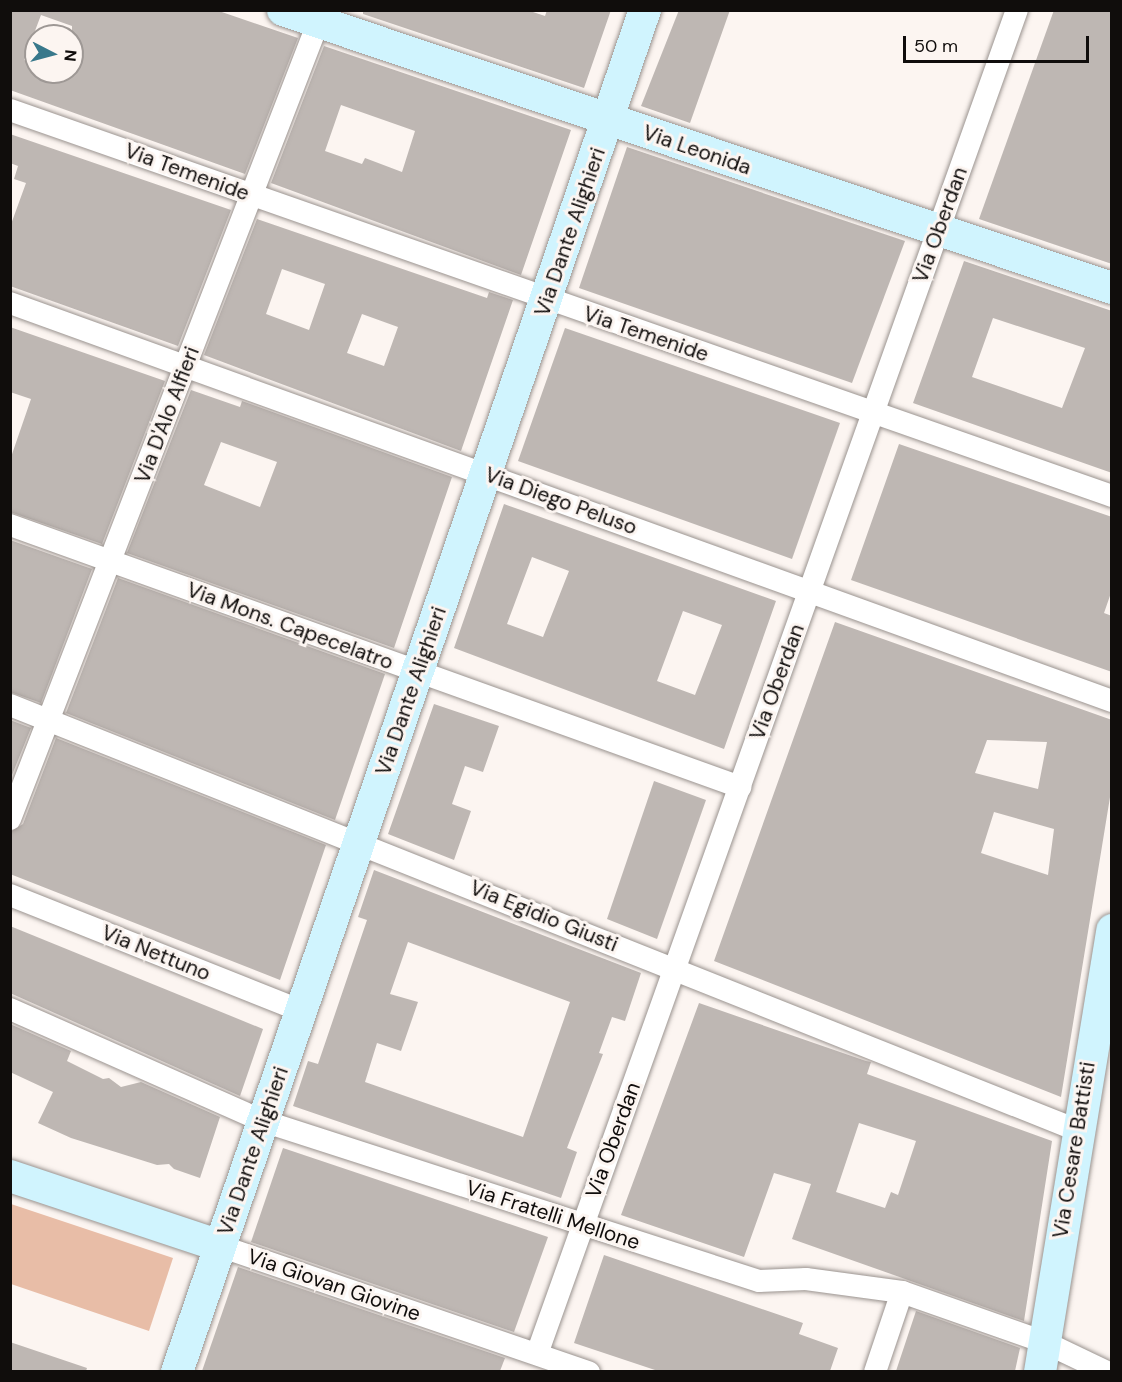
<!DOCTYPE html>
<html>
<head>
<meta charset="utf-8">
<style>
  body { margin:0 }
  #map { position:relative; width:1122px; height:1382px; overflow:hidden; background:#fcf5f1; font-family:"DM Sans",sans-serif }
  div>[style] { position:absolute }
  [style*='--x'] { left:calc(var(--x)*1px); top:calc(var(--y)*1px); width:calc(var(--w)*1px); rotate:calc(var(--a)*1deg) }
  .green>* { inset:0; background:#e8bda7 }
  .building>* { inset:0; background:#beb7b3 }
  .roads { filter:drop-shadow(0 0 2px #9a938f) drop-shadow(0 0 2px #9a938f) }
  .street>* { height:22px; margin:-11px; padding:0 11px; transform-origin:11px; border-radius:11px; background:#fff }
  .secondary>* { height:32px; margin:-16px; padding:0 16px; transform-origin:16px; border-radius:16px; background:#d0f4fe }
  span { translate:-50% -50%; white-space:nowrap; text-align:center; line-height:1.15; -webkit-text-stroke:6px #fcf5f1; paint-order:stroke }
  .street-label { font-size:21px; color:#100d0c }
  .frame { position:absolute; inset:0; border:12px solid #100d0c; pointer-events:none }
  .north { position:absolute; left:24px; top:24px; width:60px; height:60px; box-sizing:border-box; background:#fcf5f1; border:2px solid #9e9895; border-radius:50%; rotate:96deg; font-size:16px; font-weight:700; line-height:24px; text-align:center; color:#100d0c }
  .north::after { content:''; display:block; margin:auto; width:21px; height:27px; background:#38788b; clip-path:polygon(50% 0,100% 100%,50% 72%,0 100%) }
  .scale { position:absolute; left:903px; top:36px; width:186px; height:27px; box-sizing:border-box; border:3px solid #100d0c; border-top:0; padding-left:8px; font-size:18px; line-height:21px; white-space:nowrap; color:#100d0c; -webkit-text-stroke:4px #fcf5f1; paint-order:stroke }
</style>
</head>
<body>
<div id="map">
  <div class="green">
    <i style="clip-path:polygon(11px 1204px,173px 1258px,149px 1331px,11px 1284px)"></i>
  </div>
  <div class="building">
    <i style="clip-path:polygon(evenodd,10px 10px,216px 10px,298px 38px,245px 174px,10px 90px,10px 10px,41px 15px,72px 26px,72px 77px,57px 72px,36px 72px,36px 64px,24px 60px,41px 15px)"></i>
    <i style="clip-path:polygon(363px 10px,527px 10px,545px 16px,547px 10px,611px 10px,584px 88px,363px 14px)"></i>
    <i style="clip-path:polygon(679px 10px,730px 10px,690px 123px,641px 106px)"></i>
    <i style="clip-path:polygon(1054px 10px,1112px 10px,1112px 264px,979px 219px)"></i>
    <i style="clip-path:polygon(evenodd,324px 46px,571px 130px,521px 275px,271px 183px,324px 46px,341px 105px,415px 131px,402px 172px,365px 158px,362px 164px,325px 151px,341px 105px)"></i>
    <i style="clip-path:polygon(10px 134px,231px 210px,178px 346px,10px 286px,10px 227px,26px 183px,14px 179px,18px 166px,10px 163px)"></i>
    <i style="clip-path:polygon(627px 147px,905px 241px,852px 383px,579px 288px)"></i>
    <i style="clip-path:polygon(evenodd,257px 219px,487px 298px,489px 292px,513px 300px,461px 451px,204px 355px,257px 219px,282px 269px,325px 284px,309px 330px,266px 314px,282px 269px,257px 219px,362px 314px,398px 327px,384px 366px,347px 353px,362px 314px)"></i>
    <i style="clip-path:polygon(evenodd,964px 261px,1112px 311px,1112px 473px,913px 403px,964px 261px,993px 318px,1085px 348px,1062px 408px,972px 377px,993px 318px)"></i>
    <i style="clip-path:polygon(10px 327px,165px 381px,102px 544px,10px 512px,10px 460px,31px 399px,10px 392px)"></i>
    <i style="clip-path:polygon(565px 328px,840px 423px,792px 559px,518px 461px)"></i>
    <i style="clip-path:polygon(evenodd,191px 390px,240px 407px,242px 401px,452px 477px,394px 648px,127px 553px,191px 390px,221px 442px,277px 462px,260px 507px,204px 485px,221px 442px)"></i>
    <i style="clip-path:polygon(899px 444px,1112px 517px,1112px 590px,1104px 613px,1112px 616px,1112px 672px,851px 580px)"></i>
    <i style="clip-path:polygon(evenodd,504px 504px,776px 601px,724px 749px,454px 648px,504px 504px,532px 557px,569px 571px,543px 637px,507px 624px,532px 557px,504px 504px,683px 611px,722px 625px,695px 695px,657px 681px,683px 611px)"></i>
    <i style="clip-path:polygon(10px 540px,92px 569px,41px 703px,10px 692px)"></i>
    <i style="clip-path:polygon(118px 578px,385px 674px,335px 820px,66px 713px)"></i>
    <i style="clip-path:polygon(evenodd,835px 622px,1112px 720px,1112px 785px,1061px 1097px,714px 961px,835px 622px,987px 740px,1047px 742px,1038px 789px,975px 773px,987px 740px,835px 622px,994px 812px,1054px 829px,1048px 875px,981px 853px,994px 812px)"></i>
    <i style="clip-path:polygon(434px 704px,499px 726px,483px 772px,465px 766px,452px 804px,471px 811px,454px 860px,388px 834px)"></i>
    <i style="clip-path:polygon(10px 720px,31px 728px,10px 780px)"></i>
    <i style="clip-path:polygon(56px 738px,326px 845px,280px 980px,10px 874px,10px 832px,23px 824px)"></i>
    <i style="clip-path:polygon(654px 781px,706px 800px,657px 939px,607px 919px)"></i>
    <i style="clip-path:polygon(evenodd,374px 870px,641px 973px,625px 1021px,612px 1017px,599px 1053px,603px 1054px,567px 1148px,577px 1152px,561px 1198px,293px 1106px,308px 1061px,318px 1064px,367px 920px,358px 917px,374px 870px,408px 942px,570px 1002px,523px 1137px,365px 1082px,377px 1043px,401px 1051px,418px 1002px,390px 994px,408px 942px)"></i>
    <i style="clip-path:polygon(10px 926px,263px 1029px,240px 1096px,10px 993px)"></i>
    <i style="clip-path:polygon(evenodd,699px 1003px,866px 1061px,871px 1062px,867px 1074px,1052px 1141px,1024px 1321px,792px 1239px,811px 1184px,774px 1173px,744px 1257px,621px 1215px,699px 1003px,859px 1123px,916px 1141px,898px 1195px,891px 1192px,885px 1208px,836px 1192px,859px 1123px)"></i>
    <i style="clip-path:polygon(10px 1024px,71px 1051px,67px 1061px,103px 1079px,109px 1078px,121px 1087px,141px 1082px,220px 1117px,200px 1178px,174px 1169px,169px 1164px,157px 1165px,71px 1138px,38px 1123px,53px 1092px,10px 1072px)"></i>
    <i style="clip-path:polygon(283px 1148px,548px 1237px,514px 1332px,251px 1242px)"></i>
    <i style="clip-path:polygon(604px 1255px,803px 1323px,799px 1334px,838px 1348px,830px 1371px,658px 1371px,574px 1343px)"></i>
    <i style="clip-path:polygon(238px 1267px,505px 1358px,500px 1371px,202px 1371px)"></i>
    <i style="clip-path:polygon(916px 1311px,1020px 1348px,1015px 1371px,896px 1371px)"></i>
    <i style="clip-path:polygon(10px 1342px,87px 1368px,86px 1371px,10px 1371px)"></i>
  </div>
  <div class="roads">
    <div class="street">
      <i style="--x:10;--y:110;--w:1168;--a:19.3"></i>
      <i style="--x:10;--y:303;--w:1172;--a:19.86"></i>
      <i style="--x:10;--y:525;--w:776;--a:19.74"></i>
      <i style="--x:10;--y:705;--w:1149;--a:21.72"></i>
      <i style="--x:10;--y:819;--w:867;--a:-68.85"></i>
      <i style="--x:10;--y:895;--w:313;--a:21.7"></i>
      <i style="--x:10;--y:1009;--w:277;--a:23.9"></i>
      <i style="--x:263;--y:1121;--w:521;--a:17.88"></i>
      <i style="--x:759;--y:1281;--w:47;--a:-2.4"></i>
      <i style="--x:806;--y:1279;--w:97;--a:7.7"></i>
      <i style="--x:902;--y:1292;--w:151;--a:19.4"></i>
      <i style="--x:1044;--y:1342;--w:70;--a:25.5"></i>
      <i style="--x:220;--y:1246;--w:390;--a:18.9"></i>
      <i style="--x:537;--y:1354;--w:1427;--a:-70.35"></i>
      <i style="--x:875;--y:1372;--w:84;--a:-71.4"></i>
    </div>
    <div class="secondary">
      <i style="--x:283;--y:10;--w:874;--a:18.54"></i>
      <i style="--x:10;--y:1176;--w:221;--a:18.4"></i>
      <i style="--x:177;--y:1372;--w:1440;--a:-71.04"></i>
      <i style="--x:1040;--y:1372;--w:448;--a:-80.7"></i>
    </div>
  </div>
  <div class="street-label">
    <span style="left:697px;top:150px;rotate:19deg">Via Leonida</span>
    <span style="left:187px;top:172px;rotate:20deg">Via Temenide</span>
    <span style="left:940px;top:225px;rotate:-70deg">Via Oberdan</span>
    <span style="left:570px;top:232px;rotate:-71deg">Via Dante Alighieri</span>
    <span style="left:646px;top:334px;rotate:19deg">Via Temenide</span>
    <span style="left:167px;top:415px;rotate:-69deg">Via D'Alo Alfieri</span>
    <span style="left:561px;top:501px;rotate:20deg">Via Diego Peluso</span>
    <span style="left:290px;top:626px;rotate:20deg">Via Mons. Capecelatro</span>
    <span style="left:777px;top:682px;rotate:-70deg">Via Oberdan</span>
    <span style="left:411px;top:691px;rotate:-71deg">Via Dante Alighieri</span>
    <span style="left:544px;top:916px;rotate:22deg">Via Egidio Giusti</span>
    <span style="left:156px;top:953px;rotate:22deg">Via Nettuno</span>
    <span style="left:613px;top:1140px;rotate:-70deg">Via Oberdan</span>
    <span style="left:1074px;top:1150px;rotate:-81deg">Via Cesare Battisti</span>
    <span style="left:253px;top:1151px;rotate:-71deg">Via Dante Alighieri</span>
    <span style="left:553px;top:1215px;rotate:18deg">Via Fratelli Mellone</span>
    <span style="left:334px;top:1285px;rotate:19deg">Via Giovan Giovine</span>
  </div>
  <div class="frame"></div>
  <div class="north">N</div>
  <div class="scale">50 m</div>
</div>
</body>
</html>
